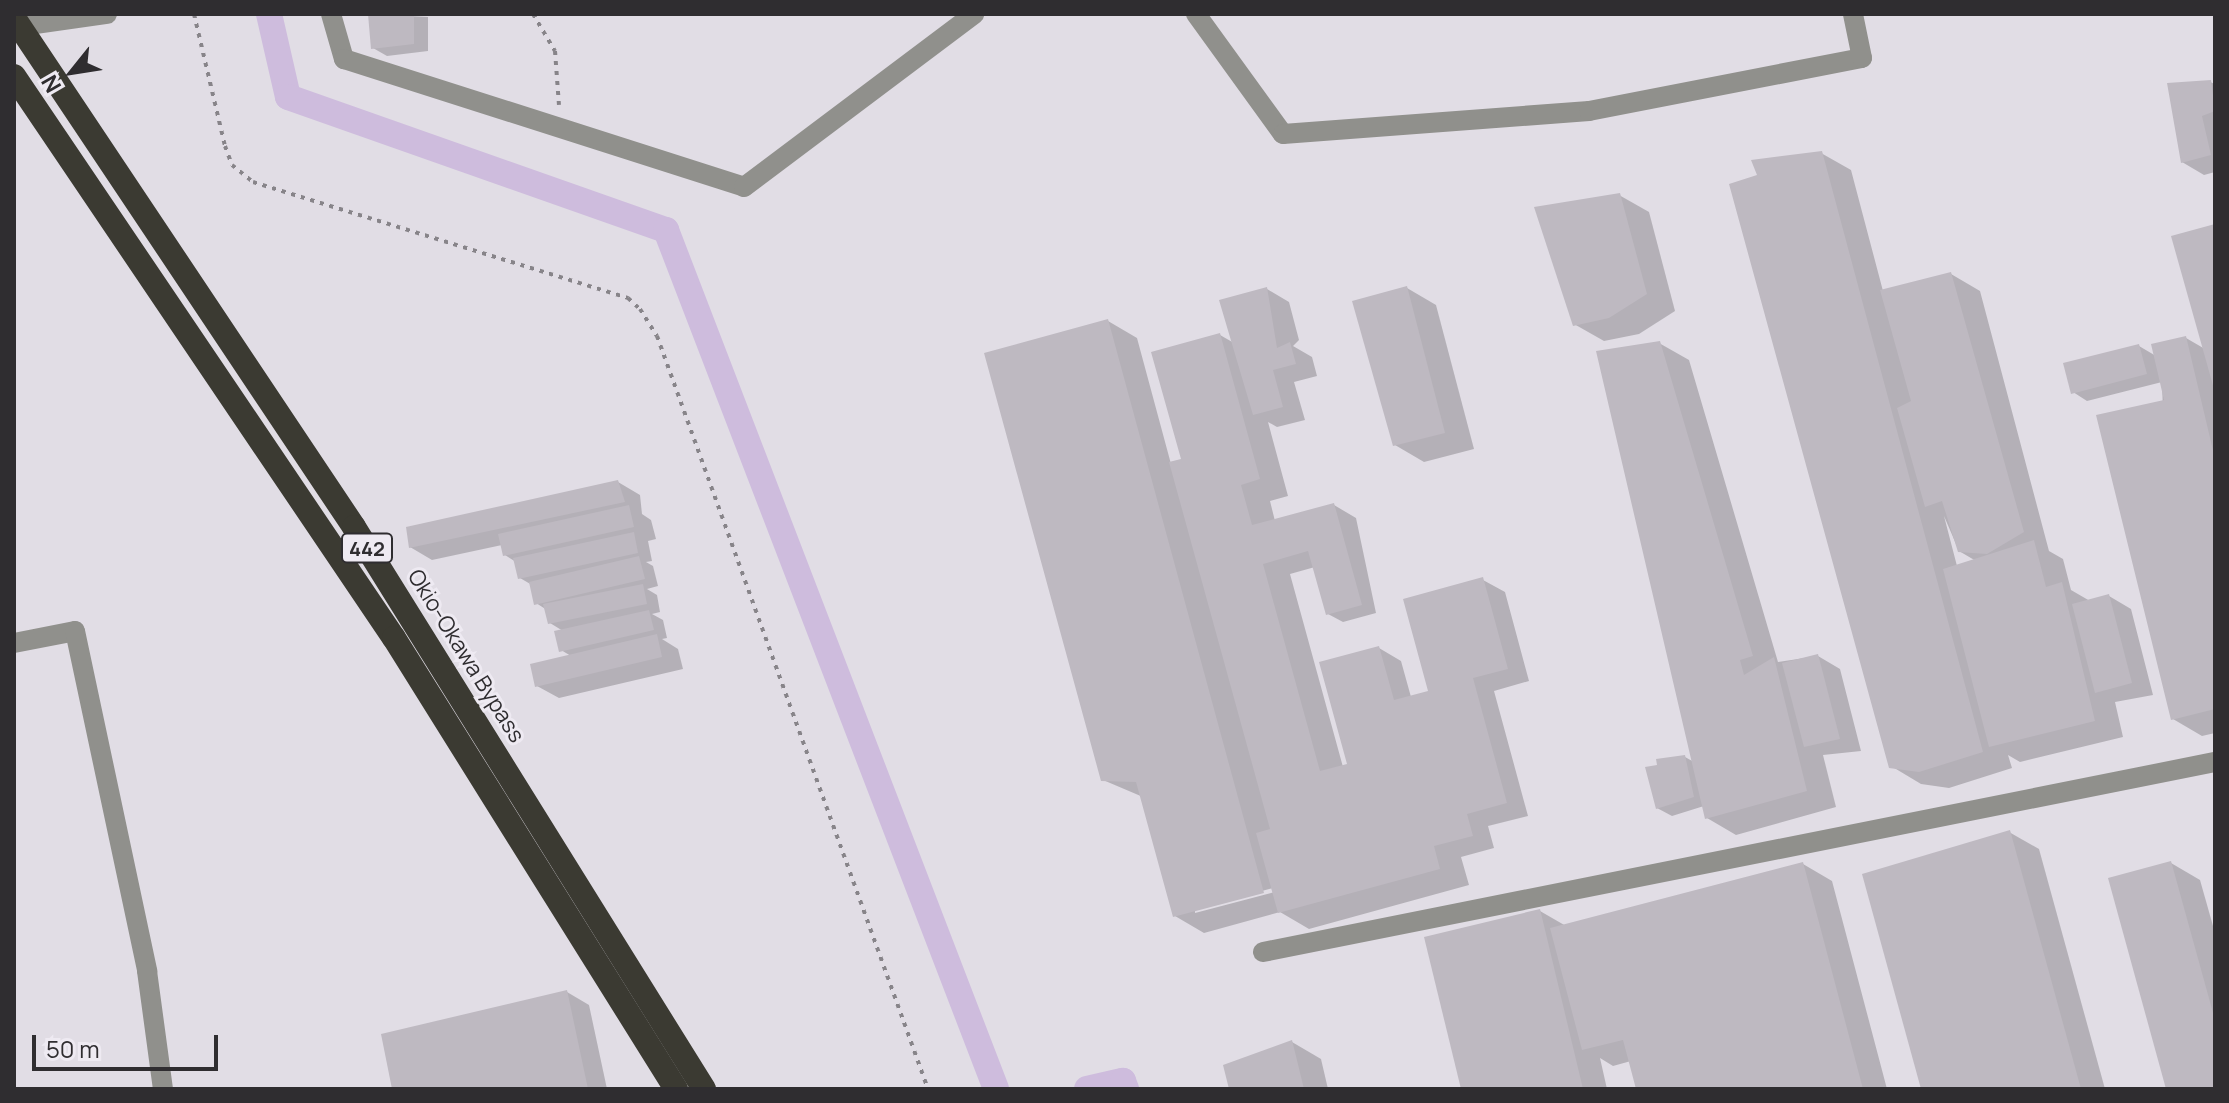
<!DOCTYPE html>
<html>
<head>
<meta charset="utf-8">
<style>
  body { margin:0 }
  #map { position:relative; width:2229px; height:1103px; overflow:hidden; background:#e1dde5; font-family:Manrope,sans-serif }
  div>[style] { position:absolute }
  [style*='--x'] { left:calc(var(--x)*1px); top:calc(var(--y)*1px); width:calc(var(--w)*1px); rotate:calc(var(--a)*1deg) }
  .shadow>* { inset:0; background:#0003 }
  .canal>* { height:26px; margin:-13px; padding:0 13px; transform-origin:13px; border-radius:13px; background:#cebcdd }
  .building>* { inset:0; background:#beb9c1 }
  .path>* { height:4px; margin-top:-2px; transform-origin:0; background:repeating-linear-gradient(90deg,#878489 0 4px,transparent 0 10px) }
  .minor>* { height:20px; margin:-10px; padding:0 10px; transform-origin:10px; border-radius:10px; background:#90908c }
  .highway>* { height:24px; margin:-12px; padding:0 12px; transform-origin:12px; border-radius:12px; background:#3b3a32 }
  span { translate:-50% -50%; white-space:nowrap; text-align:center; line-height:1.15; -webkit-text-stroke:6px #eeeaf2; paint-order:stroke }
  .shield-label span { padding:2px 6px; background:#eeeaf2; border:2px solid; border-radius:6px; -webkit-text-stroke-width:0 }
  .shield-label { font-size:20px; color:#2f2d30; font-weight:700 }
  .street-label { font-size:22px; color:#2f2d30 }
  .frame { position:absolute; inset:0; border:16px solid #2f2d30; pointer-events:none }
  .north { position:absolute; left:32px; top:32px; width:80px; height:80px; -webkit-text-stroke:6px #eeeaf2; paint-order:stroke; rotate:240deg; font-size:22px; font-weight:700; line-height:32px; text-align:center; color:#2f2d30 }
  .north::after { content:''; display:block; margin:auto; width:28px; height:36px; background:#2f2d30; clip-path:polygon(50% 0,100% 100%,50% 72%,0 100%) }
  .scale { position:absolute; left:32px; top:1035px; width:186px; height:36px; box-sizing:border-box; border:4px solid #2f2d30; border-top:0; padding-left:10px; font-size:24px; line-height:28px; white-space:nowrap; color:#2f2d30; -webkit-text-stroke:6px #eeeaf2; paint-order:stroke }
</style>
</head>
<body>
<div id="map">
  <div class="shadow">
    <i style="clip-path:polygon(370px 14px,428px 17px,428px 51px,387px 56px,373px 48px)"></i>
    <i style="clip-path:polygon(2210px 82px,2215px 84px,2215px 172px,2204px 175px,2182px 162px)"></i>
    <i style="clip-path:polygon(evenodd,1821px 153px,1851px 170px,1883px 291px,1951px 274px,1980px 291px,2049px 551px,2063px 559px,2071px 590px,2090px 601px,2109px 596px,2131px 609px,2153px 695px,2115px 702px,2123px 737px,2020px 762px,2008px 755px,2012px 768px,1949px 788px,1921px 784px,1891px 766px,1821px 153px,1944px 516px,1959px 551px,1976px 561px,1957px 566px,1944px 516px)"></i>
    <i style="clip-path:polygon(1619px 195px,1649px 212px,1675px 311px,1639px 334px,1604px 341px,1574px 324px)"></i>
    <i style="clip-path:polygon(2215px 226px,2215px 733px,2202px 736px,2173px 719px,2162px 382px,2087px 401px,2073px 392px,2139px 346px,2156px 356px,2186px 338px,2205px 349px)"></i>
    <i style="clip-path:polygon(1407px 288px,1436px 305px,1474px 449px,1424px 462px,1395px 445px)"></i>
    <i style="clip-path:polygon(evenodd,1267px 289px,1289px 302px,1299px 340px,1293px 346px,1312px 357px,1317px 376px,1294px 382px,1305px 420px,1277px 427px,1268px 422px,1288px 496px,1270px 501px,1275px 521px,1334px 505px,1356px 518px,1376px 613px,1343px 622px,1328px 614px,1315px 567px,1290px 574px,1343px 767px,1350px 765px,1379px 648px,1401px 661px,1411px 697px,1431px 692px,1483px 580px,1505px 592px,1529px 681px,1494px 691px,1528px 816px,1488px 826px,1494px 848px,1461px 857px,1469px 885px,1309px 929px,1280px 912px,1204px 933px,1175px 916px,1143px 797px,1103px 780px,1108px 321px,1137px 338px,1171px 464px,1183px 460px,1220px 335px,1234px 343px,1267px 289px,1273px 888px,1275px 892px,1195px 913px,1195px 909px,1273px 888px)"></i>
    <i style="clip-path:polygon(1659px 343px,1689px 360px,1778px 662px,1818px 656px,1840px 669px,1861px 751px,1823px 755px,1836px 807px,1736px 835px,1707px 818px,1704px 806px,1672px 816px,1657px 808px,1685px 757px,1694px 762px)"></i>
    <i style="clip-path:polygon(618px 482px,640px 495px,642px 514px,651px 520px,656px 539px,648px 541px,652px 561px,646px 562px,653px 566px,658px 586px,647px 589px,657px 595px,660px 612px,652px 614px,663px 620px,667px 638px,662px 639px,678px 649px,683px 669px,559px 698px,537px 686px,571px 656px,561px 650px,563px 631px,550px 623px,547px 610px,536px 603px,532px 585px,520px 578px,516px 562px,505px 555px,502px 545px,432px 560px,410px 547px)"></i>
    <i style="clip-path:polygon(2009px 832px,2039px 849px,2105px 1089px,1923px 1089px)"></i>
    <i style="clip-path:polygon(2171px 863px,2200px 880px,2215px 933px,2215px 1089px,2168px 1089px)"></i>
    <i style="clip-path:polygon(1803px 864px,1832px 881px,1887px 1089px,1638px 1089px,1631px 1061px,1613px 1066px,1600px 1058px,1607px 1089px,1465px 1089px,1540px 911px,1566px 926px)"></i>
    <i style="clip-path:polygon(567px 992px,589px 1005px,607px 1089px,395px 1089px)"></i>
    <i style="clip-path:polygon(1292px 1042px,1321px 1059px,1328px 1089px,1232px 1089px)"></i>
  </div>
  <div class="canal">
    <i style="--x:269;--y:14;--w:85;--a:77.1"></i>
    <i style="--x:288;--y:97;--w:401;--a:19.4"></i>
    <i style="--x:666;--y:230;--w:920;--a:68.98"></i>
    <i style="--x:1087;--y:1089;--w:37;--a:-13"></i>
    <i style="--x:1123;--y:1081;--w:9;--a:69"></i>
  </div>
  <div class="building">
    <i style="clip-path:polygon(368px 14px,414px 14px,414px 44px,371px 49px)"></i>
    <i style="clip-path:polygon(2211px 80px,2215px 111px,2202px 116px,2211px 155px,2181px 163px,2167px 83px)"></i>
    <i style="clip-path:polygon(1822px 151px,1983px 752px,1919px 772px,1889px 768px,1729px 184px,1757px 175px,1751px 160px)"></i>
    <i style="clip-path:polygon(1620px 193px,1647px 294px,1609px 318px,1573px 326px,1534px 207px)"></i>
    <i style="clip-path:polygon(2215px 224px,2215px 389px,2214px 389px,2171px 236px)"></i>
    <i style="clip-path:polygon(1951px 272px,2024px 532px,1987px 554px,1958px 552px,1942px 501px,1925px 507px,1897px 408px,1911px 401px,1880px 290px)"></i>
    <i style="clip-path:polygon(1407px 286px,1445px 433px,1393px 446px,1352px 301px)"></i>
    <i style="clip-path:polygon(1267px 287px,1277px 348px,1290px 342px,1296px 364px,1273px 370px,1283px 407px,1253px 415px,1219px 300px)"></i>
    <i style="clip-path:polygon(1108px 319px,1264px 893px,1173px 917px,1136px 782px,1101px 781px,984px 353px)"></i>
    <i style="clip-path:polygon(1220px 333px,1260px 479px,1241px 485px,1252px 525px,1334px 503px,1362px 605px,1326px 615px,1308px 551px,1263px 564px,1320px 771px,1347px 764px,1319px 662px,1379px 646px,1394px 700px,1428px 691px,1403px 599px,1483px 577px,1508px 669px,1473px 678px,1507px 803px,1467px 814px,1473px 836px,1434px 846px,1440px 869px,1278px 913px,1256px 833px,1270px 829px,1169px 462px,1181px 459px,1151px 352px)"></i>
    <i style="clip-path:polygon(2186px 336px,2215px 459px,2215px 709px,2171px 720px,2096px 415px,2164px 400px,2151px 344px)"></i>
    <i style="clip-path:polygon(1660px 341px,1753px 656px,1740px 660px,1744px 675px,1774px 657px,1807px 791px,1705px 819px,1596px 351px)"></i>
    <i style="clip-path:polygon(2139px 344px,2147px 374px,2071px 394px,2063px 363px)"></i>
    <i style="clip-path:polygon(618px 480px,625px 502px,409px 548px,406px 527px)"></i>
    <i style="clip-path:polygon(629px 505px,634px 527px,503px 556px,498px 534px)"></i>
    <i style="clip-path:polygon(634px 532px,638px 553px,518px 579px,513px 558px)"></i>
    <i style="clip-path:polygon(2034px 540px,2046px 587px,2062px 582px,2095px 721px,1989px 747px,1943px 569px)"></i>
    <i style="clip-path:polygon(639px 556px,645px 579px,534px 605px,529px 582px)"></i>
    <i style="clip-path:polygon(643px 584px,647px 604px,548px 624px,543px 604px)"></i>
    <i style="clip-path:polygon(2109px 594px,2132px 683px,2095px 693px,2072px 604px)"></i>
    <i style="clip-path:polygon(649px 610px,654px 630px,559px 652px,554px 631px)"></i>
    <i style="clip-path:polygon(657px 634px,662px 657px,535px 687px,530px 664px)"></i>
    <i style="clip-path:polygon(1818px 654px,1840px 739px,1804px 747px,1782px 663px)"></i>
    <i style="clip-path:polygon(1685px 755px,1694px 797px,1656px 809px,1645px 767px,1657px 765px,1656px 759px)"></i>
    <i style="clip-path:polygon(2010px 830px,2081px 1089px,1921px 1089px,1862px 874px)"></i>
    <i style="clip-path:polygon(2171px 861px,2215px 1020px,2215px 1089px,2166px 1089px,2108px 878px)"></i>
    <i style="clip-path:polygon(1803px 862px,1863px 1089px,1636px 1089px,1623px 1040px,1582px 1050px,1550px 928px)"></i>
    <i style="clip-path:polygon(1540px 909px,1583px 1089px,1461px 1089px,1424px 937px)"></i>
    <i style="clip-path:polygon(567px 990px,588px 1089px,392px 1089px,381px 1034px)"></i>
    <i style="clip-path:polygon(1292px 1040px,1304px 1089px,1229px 1089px,1223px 1065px)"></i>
  </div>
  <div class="path">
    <i style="--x:194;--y:14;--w:136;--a:76.8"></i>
    <i style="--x:225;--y:146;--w:20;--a:70"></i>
    <i style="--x:232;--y:165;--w:27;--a:39"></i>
    <i style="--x:253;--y:182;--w:393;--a:17.2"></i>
    <i style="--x:628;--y:298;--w:16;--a:43"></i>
    <i style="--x:640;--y:309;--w:32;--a:58"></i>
    <i style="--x:657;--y:336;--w:800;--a:70.21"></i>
    <i style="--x:533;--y:14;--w:43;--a:59.3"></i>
    <i style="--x:555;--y:51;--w:54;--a:85.8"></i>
  </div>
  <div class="minor">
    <i style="--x:331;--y:14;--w:47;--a:73.9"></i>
    <i style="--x:344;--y:59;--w:420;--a:17.7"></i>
    <i style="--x:744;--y:187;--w:288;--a:-36.9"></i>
    <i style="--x:1196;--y:14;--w:148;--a:54.1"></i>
    <i style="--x:1283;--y:134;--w:307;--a:-4.3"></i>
    <i style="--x:1589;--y:111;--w:278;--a:-11"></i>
    <i style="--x:1862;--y:58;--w:45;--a:-101.6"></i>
    <i style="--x:14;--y:27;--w:94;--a:-8"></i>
    <i style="--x:14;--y:643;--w:62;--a:-11.1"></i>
    <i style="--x:75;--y:631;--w:348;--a:78"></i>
    <i style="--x:147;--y:971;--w:119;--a:82.3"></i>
    <i style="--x:1263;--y:952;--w:971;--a:-11.29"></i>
  </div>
  <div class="highway">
    <i style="--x:14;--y:18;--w:612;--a:56.26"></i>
    <i style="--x:354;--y:527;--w:662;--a:58.09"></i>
    <i style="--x:14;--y:76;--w:678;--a:55.94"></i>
    <i style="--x:394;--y:638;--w:532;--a:57.98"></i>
  </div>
  <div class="shield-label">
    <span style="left:367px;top:548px">442</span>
  </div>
  <div class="street-label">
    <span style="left:466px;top:656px;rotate:58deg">Okio-Okawa Bypass</span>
  </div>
  <div class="frame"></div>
  <div class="north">N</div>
  <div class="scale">50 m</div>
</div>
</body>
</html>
